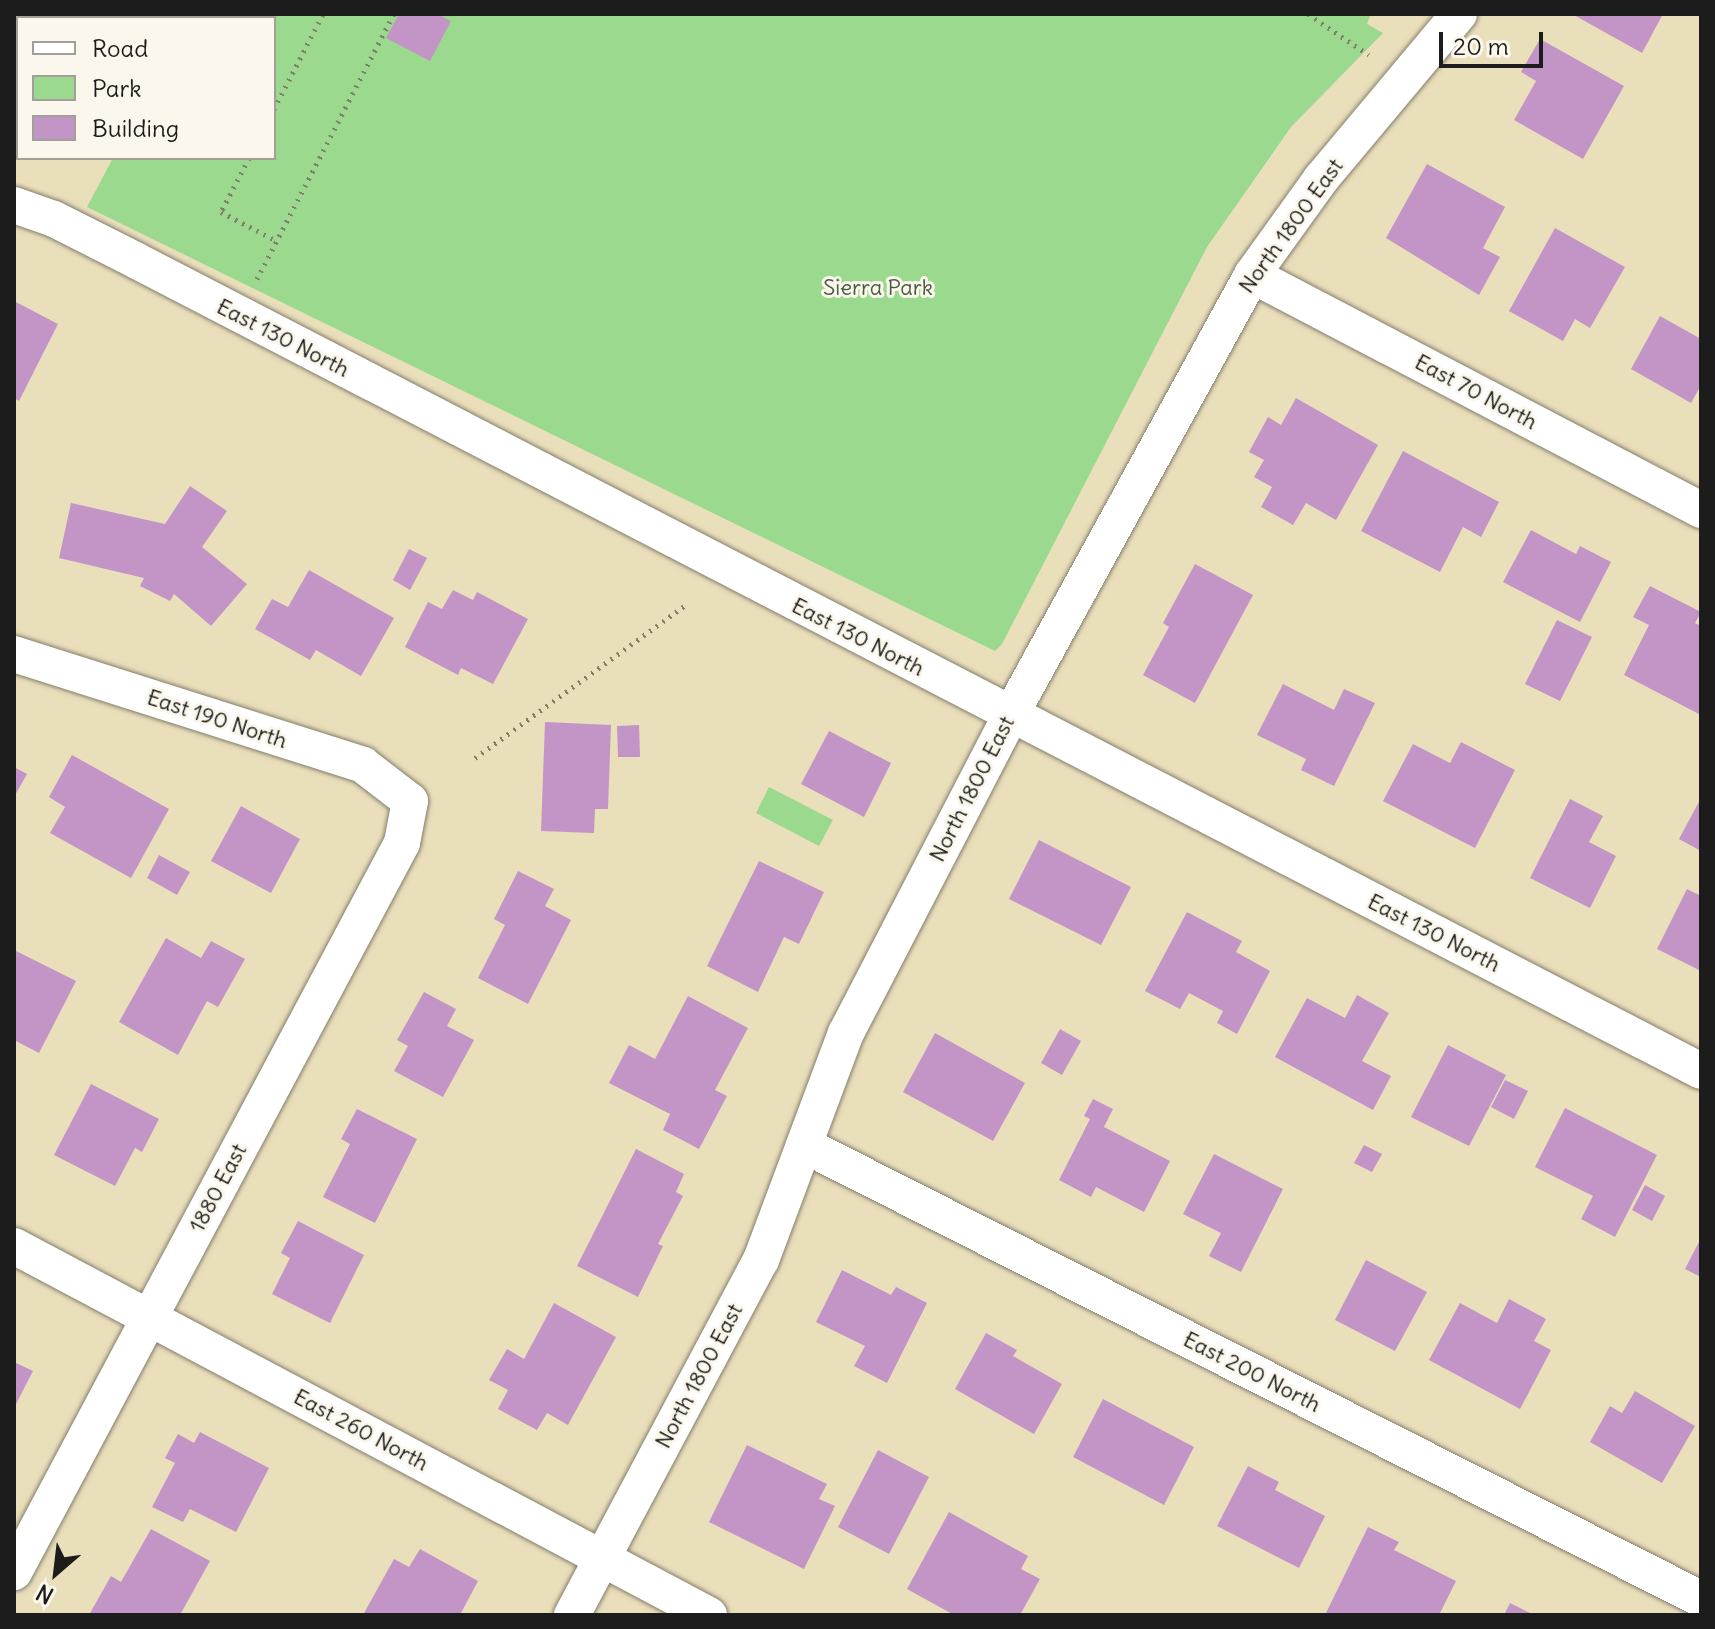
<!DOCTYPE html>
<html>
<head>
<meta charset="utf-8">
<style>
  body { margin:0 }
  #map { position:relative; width:1715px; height:1629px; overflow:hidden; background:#eadfbb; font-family:Delius,sans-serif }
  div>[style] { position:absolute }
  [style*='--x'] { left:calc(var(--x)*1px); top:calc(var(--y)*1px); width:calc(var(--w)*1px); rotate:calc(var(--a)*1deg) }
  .green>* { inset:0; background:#9bd98e }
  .building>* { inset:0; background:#c395c7 }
  .path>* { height:5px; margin-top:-2.5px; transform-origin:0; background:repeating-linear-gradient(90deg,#837e6c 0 2px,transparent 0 8px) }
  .roads { filter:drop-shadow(0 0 2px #837e6c) drop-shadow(0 0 2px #837e6c) }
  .street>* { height:36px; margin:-18px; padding:0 18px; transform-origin:18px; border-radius:18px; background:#fff }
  span { translate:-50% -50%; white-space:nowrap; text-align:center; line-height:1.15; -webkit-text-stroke:6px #fbf7ec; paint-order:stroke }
  .street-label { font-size:22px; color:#1c1c1c }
  .park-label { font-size:22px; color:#485e44 }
  .frame { position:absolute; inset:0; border:16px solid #1c1c1c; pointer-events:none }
  .legend { position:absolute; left:16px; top:16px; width:260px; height:144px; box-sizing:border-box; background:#fbf7ec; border:2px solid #a29f99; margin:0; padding:10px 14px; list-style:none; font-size:24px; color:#1c1c1c }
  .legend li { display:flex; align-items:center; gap:16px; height:40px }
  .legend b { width:40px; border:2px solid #a29f99 }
  .north { position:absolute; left:16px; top:1533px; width:80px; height:80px; -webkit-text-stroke:6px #fbf7ec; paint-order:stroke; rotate:208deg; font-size:22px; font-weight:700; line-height:32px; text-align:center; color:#1c1c1c }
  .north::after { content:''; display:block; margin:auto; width:28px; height:36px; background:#1c1c1c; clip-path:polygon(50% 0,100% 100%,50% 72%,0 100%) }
  .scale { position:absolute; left:1439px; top:32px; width:104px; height:36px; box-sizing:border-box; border:4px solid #1c1c1c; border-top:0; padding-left:10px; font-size:24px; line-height:28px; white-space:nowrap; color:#1c1c1c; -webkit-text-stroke:6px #fbf7ec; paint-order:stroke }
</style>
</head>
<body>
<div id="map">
  <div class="green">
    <i style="clip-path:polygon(189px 14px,1371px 14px,1367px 24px,1383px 33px,1291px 127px,1207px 247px,1002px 644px,995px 651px,87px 207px,113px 158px,274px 158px,274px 18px,187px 18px)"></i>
    <i style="clip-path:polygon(769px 787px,833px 820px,819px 846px,756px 813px)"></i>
  </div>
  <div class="building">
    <i style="clip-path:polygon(399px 14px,437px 14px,451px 21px,430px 61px,386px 38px)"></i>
    <i style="clip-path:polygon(1572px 14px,1663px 14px,1642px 53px)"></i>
    <i style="clip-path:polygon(14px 39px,18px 41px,18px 62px,14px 70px)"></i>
    <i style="clip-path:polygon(1540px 39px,1624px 86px,1583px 159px,1514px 120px,1536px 81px,1521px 72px)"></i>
    <i style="clip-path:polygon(1427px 164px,1505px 207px,1483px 248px,1500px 257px,1479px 295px,1386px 238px)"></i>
    <i style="clip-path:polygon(1555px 228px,1625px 267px,1590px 328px,1575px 319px,1563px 341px,1509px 311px)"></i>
    <i style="clip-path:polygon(14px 301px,58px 324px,19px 401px,14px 398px)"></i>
    <i style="clip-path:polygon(1660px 316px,1701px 339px,1701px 385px,1691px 403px,1631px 369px)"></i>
    <i style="clip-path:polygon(1296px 398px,1378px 445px,1336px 520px,1306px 503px,1293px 525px,1261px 507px,1272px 487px,1254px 477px,1264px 460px,1249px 452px,1268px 417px,1281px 425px)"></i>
    <i style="clip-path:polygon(1403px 451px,1499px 502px,1481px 537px,1463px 527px,1440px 572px,1361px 531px)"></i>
    <i style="clip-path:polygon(190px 486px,227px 511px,202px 547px,247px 584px,211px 626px,174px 594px,170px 601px,140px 586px,144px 578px,59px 558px,71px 503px,165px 524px)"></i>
    <i style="clip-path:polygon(1531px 530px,1576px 554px,1580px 546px,1611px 562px,1580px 622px,1503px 582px)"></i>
    <i style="clip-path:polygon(409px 549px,427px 558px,410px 590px,393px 580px)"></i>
    <i style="clip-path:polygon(1195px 564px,1253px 595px,1195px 703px,1143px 675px,1169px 627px,1163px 623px)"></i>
    <i style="clip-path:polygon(309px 570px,394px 618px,361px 676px,316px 650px,310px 660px,255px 629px,272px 599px,288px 607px)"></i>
    <i style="clip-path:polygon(1650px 586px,1701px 612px,1695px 623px,1701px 626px,1699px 714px,1624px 675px,1649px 625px,1633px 617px)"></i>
    <i style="clip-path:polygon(453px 590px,473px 600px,477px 592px,528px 619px,493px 684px,461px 668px,458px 675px,405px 647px,428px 602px,442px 609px)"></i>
    <i style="clip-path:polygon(1557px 620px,1592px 637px,1560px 701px,1525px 684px)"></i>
    <i style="clip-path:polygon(1283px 684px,1334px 710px,1344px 689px,1375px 703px,1334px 786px,1301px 770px,1306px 759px,1257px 735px)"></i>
    <i style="clip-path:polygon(545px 722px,611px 725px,608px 809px,595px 809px,594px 833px,541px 831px)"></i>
    <i style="clip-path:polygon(639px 725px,640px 757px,618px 757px,617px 726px)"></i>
    <i style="clip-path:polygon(829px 731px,891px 763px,864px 817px,801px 784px)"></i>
    <i style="clip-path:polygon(1461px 742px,1515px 770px,1475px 848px,1383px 801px,1413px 744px,1450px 763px)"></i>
    <i style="clip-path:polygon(72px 755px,169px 809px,131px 878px,50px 833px,65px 807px,49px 797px)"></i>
    <i style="clip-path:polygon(14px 767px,27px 774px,14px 797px)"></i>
    <i style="clip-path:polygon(1701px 798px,1701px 851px,1679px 839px)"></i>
    <i style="clip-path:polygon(1570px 799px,1603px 816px,1589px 842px,1616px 856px,1590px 908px,1530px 878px)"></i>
    <i style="clip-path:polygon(241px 806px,300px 839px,271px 893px,211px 861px)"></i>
    <i style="clip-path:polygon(1039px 840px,1131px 887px,1101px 945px,1009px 899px)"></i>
    <i style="clip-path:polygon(159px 855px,190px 872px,177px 895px,147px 878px)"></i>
    <i style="clip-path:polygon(759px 861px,824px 892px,799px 944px,784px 937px,758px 992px,707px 966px)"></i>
    <i style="clip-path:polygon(518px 871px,554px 889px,545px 906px,571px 920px,528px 1004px,478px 978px,505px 925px,494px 919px)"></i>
    <i style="clip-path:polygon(1687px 889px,1701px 896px,1701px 971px,1657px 949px)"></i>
    <i style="clip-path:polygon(1187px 912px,1242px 941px,1236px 952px,1270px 971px,1237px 1034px,1217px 1023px,1223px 1011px,1189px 993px,1180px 1009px,1145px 991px)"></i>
    <i style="clip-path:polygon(166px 938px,201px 958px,211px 941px,245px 959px,218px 1007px,207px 1001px,178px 1055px,119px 1022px)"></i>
    <i style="clip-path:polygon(14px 950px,76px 981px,39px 1053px,14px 1040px)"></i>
    <i style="clip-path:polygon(424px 992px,456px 1009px,447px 1026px,474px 1040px,443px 1097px,394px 1071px,408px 1046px,397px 1040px)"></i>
    <i style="clip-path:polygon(1357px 995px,1389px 1013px,1362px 1061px,1391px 1076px,1373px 1110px,1275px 1057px,1307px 998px,1345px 1018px)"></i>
    <i style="clip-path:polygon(688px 996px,748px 1028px,715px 1090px,727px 1096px,699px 1149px,663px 1130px,670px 1114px,609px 1083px,629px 1045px,655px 1059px)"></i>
    <i style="clip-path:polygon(1060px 1029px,1081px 1041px,1062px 1075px,1041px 1063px)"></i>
    <i style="clip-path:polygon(935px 1033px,1025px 1083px,993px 1141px,903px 1092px)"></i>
    <i style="clip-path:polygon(1448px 1045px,1506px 1075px,1469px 1146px,1411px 1117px)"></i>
    <i style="clip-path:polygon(1505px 1080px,1528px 1091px,1514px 1119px,1491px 1107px)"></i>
    <i style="clip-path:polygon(91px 1084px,159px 1119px,142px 1152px,135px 1148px,115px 1186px,54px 1155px)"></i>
    <i style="clip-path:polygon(1093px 1099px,1113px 1109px,1104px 1127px,1170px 1161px,1144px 1212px,1096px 1187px,1091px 1197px,1059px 1180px,1090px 1119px,1084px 1116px)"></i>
    <i style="clip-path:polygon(1565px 1108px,1657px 1155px,1615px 1237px,1581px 1219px,1593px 1196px,1535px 1167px)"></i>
    <i style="clip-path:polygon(357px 1109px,417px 1139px,375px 1223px,323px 1197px,350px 1144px,341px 1139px)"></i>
    <i style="clip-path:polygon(1364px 1145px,1382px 1154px,1372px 1172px,1354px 1163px)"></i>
    <i style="clip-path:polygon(636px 1149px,684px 1174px,676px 1192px,683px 1196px,658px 1244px,663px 1246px,638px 1297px,577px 1266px)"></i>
    <i style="clip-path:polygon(1214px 1154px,1283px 1189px,1241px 1272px,1209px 1256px,1221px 1233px,1183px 1214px)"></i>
    <i style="clip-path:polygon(1645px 1185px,1665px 1196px,1652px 1221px,1632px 1210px)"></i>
    <i style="clip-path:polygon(298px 1221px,364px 1255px,330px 1323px,272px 1294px,290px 1258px,281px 1253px)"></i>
    <i style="clip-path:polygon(1701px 1238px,1701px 1277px,1685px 1269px)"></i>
    <i style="clip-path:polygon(1366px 1260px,1427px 1292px,1395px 1351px,1335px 1320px)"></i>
    <i style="clip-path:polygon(842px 1270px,891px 1295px,896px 1287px,927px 1303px,887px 1383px,854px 1366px,865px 1346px,816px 1322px)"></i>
    <i style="clip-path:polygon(1509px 1299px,1546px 1319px,1534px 1341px,1551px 1350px,1520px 1409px,1429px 1360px,1460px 1303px,1497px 1323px)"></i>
    <i style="clip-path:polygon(554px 1303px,616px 1337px,568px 1425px,547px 1413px,537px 1430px,498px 1409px,508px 1390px,489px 1380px,507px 1349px,524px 1359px)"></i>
    <i style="clip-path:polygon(986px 1333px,1017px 1350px,1013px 1356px,1062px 1384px,1034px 1434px,955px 1389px)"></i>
    <i style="clip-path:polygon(14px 1362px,33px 1371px,14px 1408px)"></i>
    <i style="clip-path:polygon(1635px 1391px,1695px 1426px,1662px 1483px,1590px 1442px,1610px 1406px,1622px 1413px)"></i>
    <i style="clip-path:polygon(1103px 1399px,1194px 1447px,1164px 1505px,1073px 1457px)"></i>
    <i style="clip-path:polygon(200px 1432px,269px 1468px,236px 1532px,190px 1509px,183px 1522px,152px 1507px,175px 1463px,165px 1458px,178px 1434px,194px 1443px)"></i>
    <i style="clip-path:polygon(747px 1445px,827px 1484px,819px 1499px,835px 1506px,804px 1569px,709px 1522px)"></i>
    <i style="clip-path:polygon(878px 1450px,929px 1477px,889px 1554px,838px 1527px)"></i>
    <i style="clip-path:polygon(1248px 1466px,1279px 1482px,1275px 1490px,1325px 1516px,1299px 1568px,1217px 1526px)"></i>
    <i style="clip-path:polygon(949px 1512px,1028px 1556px,1021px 1569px,1040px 1579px,1020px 1615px,954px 1615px,907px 1589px)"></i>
    <i style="clip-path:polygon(1368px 1527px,1399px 1542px,1394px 1550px,1456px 1581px,1439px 1615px,1326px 1613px)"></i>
    <i style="clip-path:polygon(151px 1529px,210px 1561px,180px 1615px,89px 1615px,111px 1576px,121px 1582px)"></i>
    <i style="clip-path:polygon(420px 1549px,478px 1581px,460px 1615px,363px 1615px,394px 1559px,409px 1567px)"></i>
    <i style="clip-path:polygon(1510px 1603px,1534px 1615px,1504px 1615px)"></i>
  </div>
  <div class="path">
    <i style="--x:1308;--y:14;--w:73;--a:33.9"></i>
    <i style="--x:274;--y:109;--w:107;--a:-62.7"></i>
    <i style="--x:249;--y:158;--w:61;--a:117.4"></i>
    <i style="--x:221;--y:212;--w:63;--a:27.4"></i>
    <i style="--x:257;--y:279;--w:298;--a:-62.7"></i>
    <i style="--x:475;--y:758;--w:262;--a:-36"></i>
  </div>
  <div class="roads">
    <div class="street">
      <i style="--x:14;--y:205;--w:42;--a:19.3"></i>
      <i style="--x:54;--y:219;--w:93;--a:26.8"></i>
      <i style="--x:137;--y:261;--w:1761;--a:27.38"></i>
      <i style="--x:1252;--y:275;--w:507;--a:27.63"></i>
      <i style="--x:14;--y:654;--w:366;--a:17.6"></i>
      <i style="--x:363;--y:765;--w:59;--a:37.5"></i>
      <i style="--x:410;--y:801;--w:43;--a:100.8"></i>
      <i style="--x:402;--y:843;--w:826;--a:118.02"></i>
      <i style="--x:804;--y:1145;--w:1005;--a:26.85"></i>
      <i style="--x:14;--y:1246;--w:787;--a:27.97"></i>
      <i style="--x:572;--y:1615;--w:402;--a:-62"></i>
      <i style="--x:761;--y:1260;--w:242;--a:-69.5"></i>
      <i style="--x:846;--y:1033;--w:357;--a:-62.6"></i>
      <i style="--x:1010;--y:716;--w:503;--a:-61.24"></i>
      <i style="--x:1252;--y:275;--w:118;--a:-54.3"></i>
      <i style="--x:1321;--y:179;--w:215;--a:-50.1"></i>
    </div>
  </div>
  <div class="street-label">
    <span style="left:1291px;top:226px;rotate:-54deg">North 1800 East</span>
    <span style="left:283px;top:338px;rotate:27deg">East 130 North</span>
    <span style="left:1476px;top:392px;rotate:28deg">East 70 North</span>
    <span style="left:858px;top:637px;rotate:27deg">East 130 North</span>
    <span style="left:217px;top:719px;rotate:18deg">East 190 North</span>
    <span style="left:972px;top:789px;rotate:-63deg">North 1800 East</span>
    <span style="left:1434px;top:933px;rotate:27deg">East 130 North</span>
    <span style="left:218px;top:1188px;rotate:-62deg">1880 East</span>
    <span style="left:1252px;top:1372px;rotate:27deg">East 200 North</span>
    <span style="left:699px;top:1376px;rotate:-62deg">North 1800 East</span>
    <span style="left:361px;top:1430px;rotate:28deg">East 260 North</span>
  </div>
  <div class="park-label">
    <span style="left:878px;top:288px">Sierra Park</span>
  </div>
  <div class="frame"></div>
  <ul class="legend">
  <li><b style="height:10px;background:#fff"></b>Road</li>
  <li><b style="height:22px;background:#9bd98e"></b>Park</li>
  <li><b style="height:22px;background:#c395c7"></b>Building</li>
  </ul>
  <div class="north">N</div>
  <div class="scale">20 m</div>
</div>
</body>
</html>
